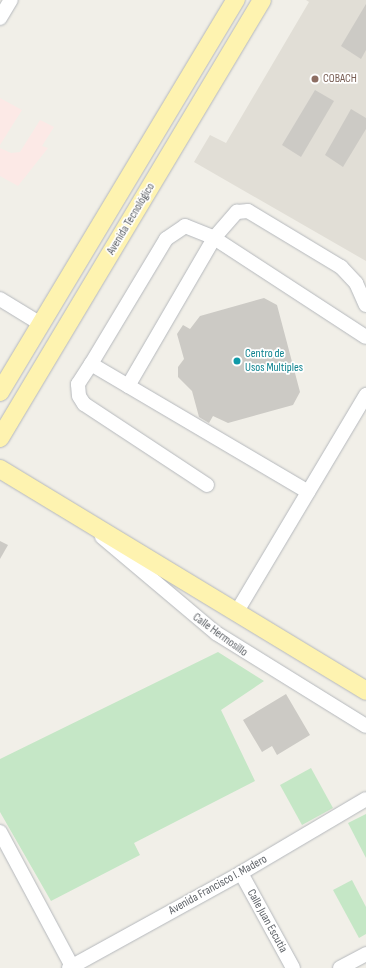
<!DOCTYPE html>
<html>
<head>
<meta charset="utf-8">
<style>
  body { margin:0 }
  #map { position:relative; width:366px; height:968px; overflow:hidden; background:#f1efe8; font-family:"Sofia Sans Condensed",sans-serif }
  div>[style] { position:absolute }
  [style*='--x'] { left:calc(var(--x)*1px); top:calc(var(--y)*1px); width:calc(var(--w)*1px); rotate:calc(var(--a)*1deg) }
  .education>* { inset:0; background:#e1ded6 }
  .medical>* { inset:0; background:#fce9e6 }
  .green>* { inset:0; background:#c5e7c6 }
  .building>* { inset:0; background:#cccac5 }
  .roads { filter:drop-shadow(0 0 1px #b5b8bc) drop-shadow(0 0 1px #b5b8bc) }
  .minor>* { height:14px; margin:-7px; padding:0 7px; transform-origin:7px; border-radius:7px; background:#fff }
  .major>* { height:18px; margin:-9px; padding:0 9px; transform-origin:9px; border-radius:9px; background:#fef3b0 }
  .dots>* { width:11px; height:11px; translate:-50% -50%; box-sizing:border-box; border:2px solid #fff; border-radius:50% }
  span { translate:-50% -50%; white-space:nowrap; text-align:center; line-height:1.15; -webkit-text-stroke:3.5px #fff; paint-order:stroke }
  .education-label { font-size:12px; color:#785e54 }
  .left { translate:0 -50%; text-align:left }
  .street-label { font-size:12px; color:#5f6368 }
  .culture-label { font-size:12px; color:#0d838f }
</style>
</head>
<body>
<div id="map">
  <div class="education">
    <i style="clip-path:polygon(306px 0,366px 0,366px 261px,194px 162px,210px 135px,226px 143px,309px 2px)"></i>
  </div>
  <div class="medical">
    <i style="clip-path:polygon(0 98px,22px 110px,0 145px)"></i>
    <i style="clip-path:polygon(40px 120px,54px 127px,42px 146px,48px 148px,18px 186px,0 176px,0 148px,11px 153px,20px 152px)"></i>
  </div>
  <div class="green">
    <i style="clip-path:polygon(218px 652px,264px 681px,221px 710px,255px 781px,134px 843px,140px 855px,51px 901px,0 812px,0 759px)"></i>
    <i style="clip-path:polygon(311px 768px,333px 808px,302px 825px,280px 785px)"></i>
    <i style="clip-path:polygon(366px 814px,366px 858px,348px 823px)"></i>
    <i style="clip-path:polygon(352px 880px,366px 907px,366px 934px,359px 938px,333px 890px)"></i>
  </div>
  <div class="building">
    <i style="clip-path:polygon(366px 4px,366px 50px,361px 59px,341px 46px)"></i>
    <i style="clip-path:polygon(315px 90px,334px 101px,301px 157px,282px 145px)"></i>
    <i style="clip-path:polygon(351px 109px,366px 118px,366px 129px,343px 167px,325px 155px)"></i>
    <i style="clip-path:polygon(264px 298px,277px 305px,300px 392px,293px 405px,228px 423px,213px 416px,209px 423px,199px 417px,192px 391px,178px 377px,178px 367px,184px 359px,177px 334px,183px 325px,190px 329px,200px 316px)"></i>
    <i style="clip-path:polygon(0 541px,8px 545px,0 559px)"></i>
    <i style="clip-path:polygon(286px 694px,310px 735px,277px 755px,272px 746px,262px 752px,243px 720px)"></i>
  </div>
  <div class="roads">
    <div class="minor">
      <i style="--x:0;--y:18;--w:21;--a:-59"></i>
      <i style="--x:0;--y:299;--w:48;--a:31.4"></i>
      <i style="--x:91;--y:364;--w:146;--a:-59"></i>
      <i style="--x:166;--y:239;--w:23;--a:-34"></i>
      <i style="--x:185;--y:226;--w:31;--a:22"></i>
      <i style="--x:214;--y:238;--w:181;--a:33.1"></i>
      <i style="--x:128;--y:386;--w:171;--a:-59.8"></i>
      <i style="--x:214;--y:238;--w:35;--a:-49"></i>
      <i style="--x:237;--y:212;--w:11;--a:-5"></i>
      <i style="--x:248;--y:211;--w:109;--a:31.1"></i>
      <i style="--x:341;--y:267;--w:22;--a:47"></i>
      <i style="--x:356;--y:283;--w:24;--a:66"></i>
      <i style="--x:207;--y:485;--w:147;--a:-146.6"></i>
      <i style="--x:84;--y:404;--w:9;--a:-122"></i>
      <i style="--x:79;--y:396;--w:12;--a:-95"></i>
      <i style="--x:78;--y:384;--w:24;--a:-57"></i>
      <i style="--x:91;--y:364;--w:252;--a:30.5"></i>
      <i style="--x:102;--y:537;--w:149;--a:40.1"></i>
      <i style="--x:216;--y:633;--w:176;--a:31.8"></i>
      <i style="--x:236;--y:613;--w:254;--a:-59.2"></i>
      <i style="--x:0;--y:832;--w:152;--a:61.8"></i>
      <i style="--x:241;--y:873;--w:108;--a:61.3"></i>
      <i style="--x:69;--y:968;--w:196;--a:-28.9"></i>
      <i style="--x:241;--y:873;--w:145;--a:-30.6"></i>
      <i style="--x:340;--y:968;--w:30;--a:-28"></i>
    </div>
    <div class="major">
      <i style="--x:0;--y:392;--w:458;--a:-59"></i>
      <i style="--x:0;--y:438;--w:510;--a:-59.11"></i>
      <i style="--x:0;--y:469;--w:428;--a:31.2"></i>
    </div>
  </div>
  <div class="dots">
    <i style="left:315px;top:79px;background:#8d6e63"></i>
    <i style="left:237px;top:361px;background:#0f9aa8"></i>
  </div>
  <div class="education-label">
    <span class="left" style="left:323px;top:79px">COBACH</span>
  </div>
  <div class="street-label">
    <span style="left:131px;top:219px;rotate:-59deg">Avenida Tecnológico</span>
    <span style="left:220px;top:635px;rotate:36deg">Calle Hermosillo</span>
    <span style="left:218px;top:885px;rotate:-29deg">Avenida Francisco I. Madero</span>
    <span style="left:267px;top:921px;rotate:61deg">Calle Juan Escutia</span>
  </div>
  <div class="culture-label">
    <span class="left" style="left:245px;top:361px">Centro de<br>Usos Multiples</span>
  </div>
</div>
</body>
</html>
